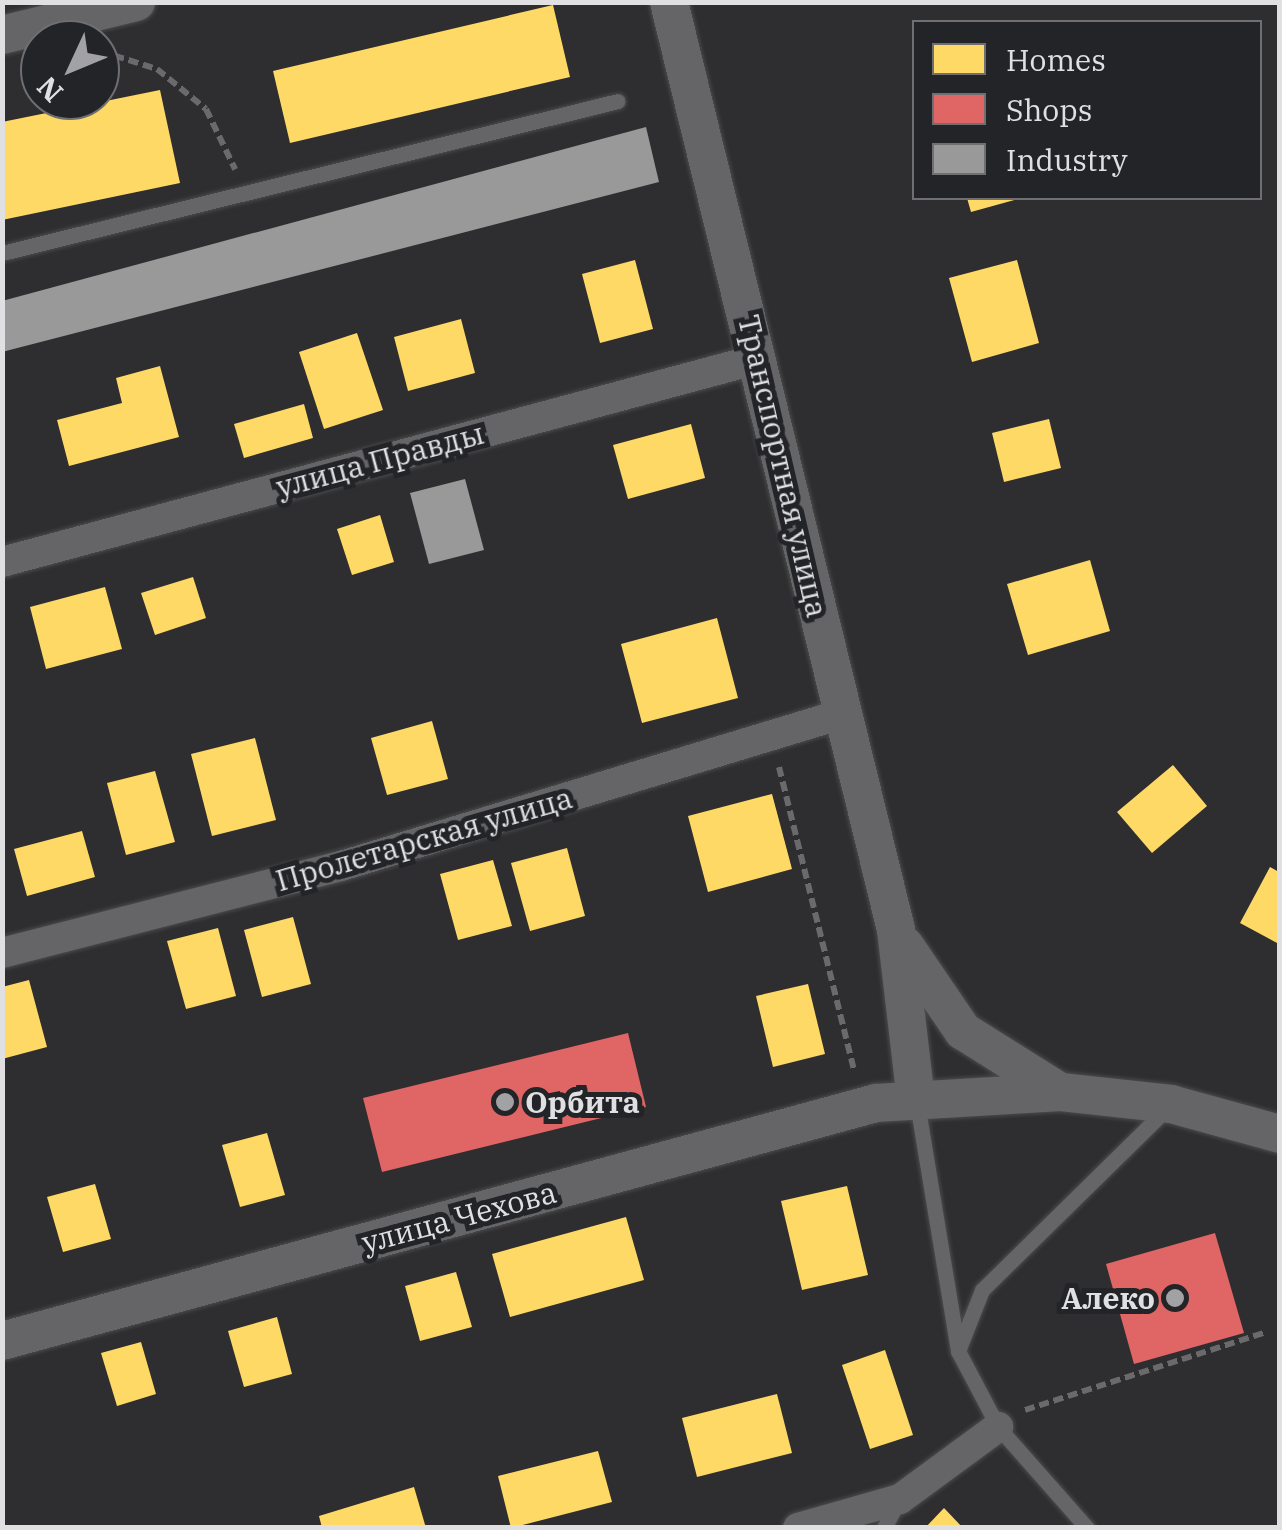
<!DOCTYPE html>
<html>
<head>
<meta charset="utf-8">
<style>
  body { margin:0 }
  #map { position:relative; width:1282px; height:1530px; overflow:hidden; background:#2e2e30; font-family:"IBM Plex Serif",serif }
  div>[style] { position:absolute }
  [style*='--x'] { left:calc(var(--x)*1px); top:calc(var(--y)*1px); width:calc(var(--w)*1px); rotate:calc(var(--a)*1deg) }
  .homes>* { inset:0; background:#ffd966 }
  .shops>* { inset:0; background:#e06666 }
  .industry>* { inset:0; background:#999 }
  .path>* { height:6px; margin-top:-3px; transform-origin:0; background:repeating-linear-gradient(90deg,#6a6a6c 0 10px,transparent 0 15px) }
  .roads { filter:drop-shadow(0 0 2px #4b4b4c) drop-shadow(0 0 2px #4b4b4c) }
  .service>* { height:15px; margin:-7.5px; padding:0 7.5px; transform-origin:7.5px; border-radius:7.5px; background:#656567 }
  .minor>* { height:30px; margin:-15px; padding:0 15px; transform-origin:15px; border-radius:15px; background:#656567 }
  .tertiary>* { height:38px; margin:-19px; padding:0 19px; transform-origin:19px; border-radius:19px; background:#656567 }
  .dots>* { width:28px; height:28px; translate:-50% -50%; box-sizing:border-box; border:5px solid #232427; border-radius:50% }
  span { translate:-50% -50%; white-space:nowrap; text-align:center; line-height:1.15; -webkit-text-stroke:10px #232427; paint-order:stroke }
  .street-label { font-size:30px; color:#e0e0e2 }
  .poi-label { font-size:30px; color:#e0e0e2; font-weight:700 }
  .left { translate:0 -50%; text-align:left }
  .right { translate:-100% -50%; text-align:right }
  .frame { position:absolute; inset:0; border:5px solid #e0e0e2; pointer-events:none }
  .legend { position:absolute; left:912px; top:20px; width:350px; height:180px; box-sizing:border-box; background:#232427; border:2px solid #6f6f72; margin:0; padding:12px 18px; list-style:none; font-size:30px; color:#e0e0e2 }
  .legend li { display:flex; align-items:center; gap:20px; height:50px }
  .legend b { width:50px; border:2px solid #6f6f72 }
  .north { position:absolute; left:20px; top:20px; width:100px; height:100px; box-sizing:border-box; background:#232427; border:2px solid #6f6f72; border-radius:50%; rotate:226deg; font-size:28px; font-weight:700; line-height:40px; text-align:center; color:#e0e0e2 }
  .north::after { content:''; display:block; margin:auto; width:35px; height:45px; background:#a2a2a4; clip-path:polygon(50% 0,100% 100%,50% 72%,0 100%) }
</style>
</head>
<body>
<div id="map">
  <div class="homes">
    <i style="clip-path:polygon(553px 5px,570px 77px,290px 143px,273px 71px)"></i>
    <i style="clip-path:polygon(160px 90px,180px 183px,2px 220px,2px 122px)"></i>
    <i style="clip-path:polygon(967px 198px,1018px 198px,1018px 199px,971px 212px)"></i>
    <i style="clip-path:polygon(635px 260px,653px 329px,600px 343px,582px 274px)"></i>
    <i style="clip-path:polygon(1017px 260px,1039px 343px,972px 362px,949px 278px)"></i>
    <i style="clip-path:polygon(461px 319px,475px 373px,408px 391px,394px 337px)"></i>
    <i style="clip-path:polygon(357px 333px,383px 410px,324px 429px,299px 352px)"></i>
    <i style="clip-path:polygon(160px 366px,179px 437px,69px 466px,57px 420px,122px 403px,116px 378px)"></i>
    <i style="clip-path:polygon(304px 404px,313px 438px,244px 458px,234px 424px)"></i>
    <i style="clip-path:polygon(1049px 419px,1061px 468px,1004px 482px,992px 433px)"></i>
    <i style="clip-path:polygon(691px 424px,705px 478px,628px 499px,613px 445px)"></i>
    <i style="clip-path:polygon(380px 515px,394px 562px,352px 575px,337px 529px)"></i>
    <i style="clip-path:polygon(1090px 560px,1110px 631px,1028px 655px,1007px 584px)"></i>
    <i style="clip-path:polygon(193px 577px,206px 618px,155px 635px,141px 593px)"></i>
    <i style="clip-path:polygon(105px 587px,122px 649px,46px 669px,30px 607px)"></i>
    <i style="clip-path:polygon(717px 618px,738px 698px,642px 723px,621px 644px)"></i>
    <i style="clip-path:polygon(432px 721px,448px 779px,387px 795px,371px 738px)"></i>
    <i style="clip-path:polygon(255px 738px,276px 820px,212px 836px,191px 754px)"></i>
    <i style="clip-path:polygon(1173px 765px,1207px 806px,1152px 853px,1117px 812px)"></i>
    <i style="clip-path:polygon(155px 771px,175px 842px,126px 855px,107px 783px)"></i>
    <i style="clip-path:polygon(772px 794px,792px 869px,708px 892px,688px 816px)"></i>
    <i style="clip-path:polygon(82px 831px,95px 877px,27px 896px,14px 849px)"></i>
    <i style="clip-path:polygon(567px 848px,585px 916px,530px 931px,511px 863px)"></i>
    <i style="clip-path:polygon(493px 860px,512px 926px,458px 940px,440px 874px)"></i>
    <i style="clip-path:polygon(1270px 867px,1279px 872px,1279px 944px,1240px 923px)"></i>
    <i style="clip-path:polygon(293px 917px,311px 984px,262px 997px,244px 930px)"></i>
    <i style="clip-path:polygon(218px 928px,236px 996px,186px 1009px,167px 941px)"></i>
    <i style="clip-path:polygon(29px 980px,47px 1047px,2px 1059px,2px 987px)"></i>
    <i style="clip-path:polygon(808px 984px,825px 1054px,773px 1067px,756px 996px)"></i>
    <i style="clip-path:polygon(267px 1133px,285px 1195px,240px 1207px,222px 1145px)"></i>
    <i style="clip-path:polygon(95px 1184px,111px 1239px,63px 1252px,47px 1197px)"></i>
    <i style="clip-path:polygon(847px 1186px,868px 1275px,802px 1290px,781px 1201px)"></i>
    <i style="clip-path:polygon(626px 1217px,644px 1280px,510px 1317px,492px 1254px)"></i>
    <i style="clip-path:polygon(456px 1272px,472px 1327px,420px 1341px,405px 1286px)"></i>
    <i style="clip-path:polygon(277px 1317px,292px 1374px,244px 1387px,228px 1331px)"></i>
    <i style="clip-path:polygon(141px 1342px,156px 1394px,117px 1406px,101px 1353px)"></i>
    <i style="clip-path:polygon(885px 1350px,913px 1435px,870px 1449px,842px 1365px)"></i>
    <i style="clip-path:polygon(777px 1394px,792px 1453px,697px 1477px,682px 1418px)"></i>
    <i style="clip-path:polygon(598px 1451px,612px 1502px,511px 1528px,498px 1476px)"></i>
    <i style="clip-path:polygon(414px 1487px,426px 1528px,322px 1528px,319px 1516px)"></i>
    <i style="clip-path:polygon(944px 1508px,963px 1528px,925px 1528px)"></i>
  </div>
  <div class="shops">
    <i style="clip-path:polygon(628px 1033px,646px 1107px,382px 1172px,363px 1098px)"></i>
    <i style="clip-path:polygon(1215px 1233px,1244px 1333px,1134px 1364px,1106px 1264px)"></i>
  </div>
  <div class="industry">
    <i style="clip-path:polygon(646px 127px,659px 182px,2px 352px,2px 301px)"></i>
    <i style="clip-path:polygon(465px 479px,484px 550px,429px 564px,410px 493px)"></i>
  </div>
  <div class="path">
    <i style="--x:100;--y:51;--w:60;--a:17.5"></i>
    <i style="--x:157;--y:69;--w:63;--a:39.2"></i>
    <i style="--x:206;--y:109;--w:67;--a:64.2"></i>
    <i style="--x:779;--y:767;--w:312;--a:76.1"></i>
    <i style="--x:1025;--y:1410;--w:253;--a:-17.9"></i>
  </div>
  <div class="roads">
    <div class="service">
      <i style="--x:2;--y:253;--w:634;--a:-13.86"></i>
      <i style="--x:917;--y:1103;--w:251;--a:80.6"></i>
      <i style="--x:958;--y:1351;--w:86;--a:62.2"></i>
      <i style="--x:998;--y:1427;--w:135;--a:48.6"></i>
      <i style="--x:958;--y:1351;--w:66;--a:-68.5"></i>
      <i style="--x:982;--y:1290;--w:261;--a:-44.5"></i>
      <i style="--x:884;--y:1528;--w:30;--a:-62"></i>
    </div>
    <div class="minor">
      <i style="--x:2;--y:562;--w:783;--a:-15.03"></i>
      <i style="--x:2;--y:953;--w:350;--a:-14.4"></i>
      <i style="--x:341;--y:866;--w:524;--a:-16.88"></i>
      <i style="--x:798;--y:1528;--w:106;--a:-15.9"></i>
      <i style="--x:900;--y:1499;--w:122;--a:-36.3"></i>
    </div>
    <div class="tertiary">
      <i style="--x:669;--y:2;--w:955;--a:76.25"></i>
      <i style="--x:896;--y:930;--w:170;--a:83.3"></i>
      <i style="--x:2;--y:35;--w:138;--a:-13.8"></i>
      <i style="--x:905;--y:946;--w:103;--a:55.7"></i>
      <i style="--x:963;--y:1031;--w:111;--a:32.1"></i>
      <i style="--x:2;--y:1341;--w:906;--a:-15.23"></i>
      <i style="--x:876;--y:1103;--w:185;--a:-3.4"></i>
      <i style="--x:1061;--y:1092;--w:111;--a:6.2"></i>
      <i style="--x:1171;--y:1104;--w:113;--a:15.4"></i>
    </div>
  </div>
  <div class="dots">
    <i style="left:505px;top:1102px;background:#a2a2a4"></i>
    <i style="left:1175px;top:1298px;background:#a2a2a4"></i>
  </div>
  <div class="street-label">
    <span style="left:380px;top:460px;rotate:-15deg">улица Правды</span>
    <span style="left:783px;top:466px;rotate:77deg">Транспортная улица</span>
    <span style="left:424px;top:839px;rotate:-16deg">Пролетарская улица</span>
    <span style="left:459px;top:1217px;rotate:-15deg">улица Чехова</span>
  </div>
  <div class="poi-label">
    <span class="left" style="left:525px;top:1102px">Орбита</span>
    <span class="right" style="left:1155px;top:1298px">Алеко</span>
  </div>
  <div class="frame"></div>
  <ul class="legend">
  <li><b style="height:28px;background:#ffd966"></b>Homes</li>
  <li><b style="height:28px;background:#e06666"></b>Shops</li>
  <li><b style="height:28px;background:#999"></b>Industry</li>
  </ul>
  <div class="north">N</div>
</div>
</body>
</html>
